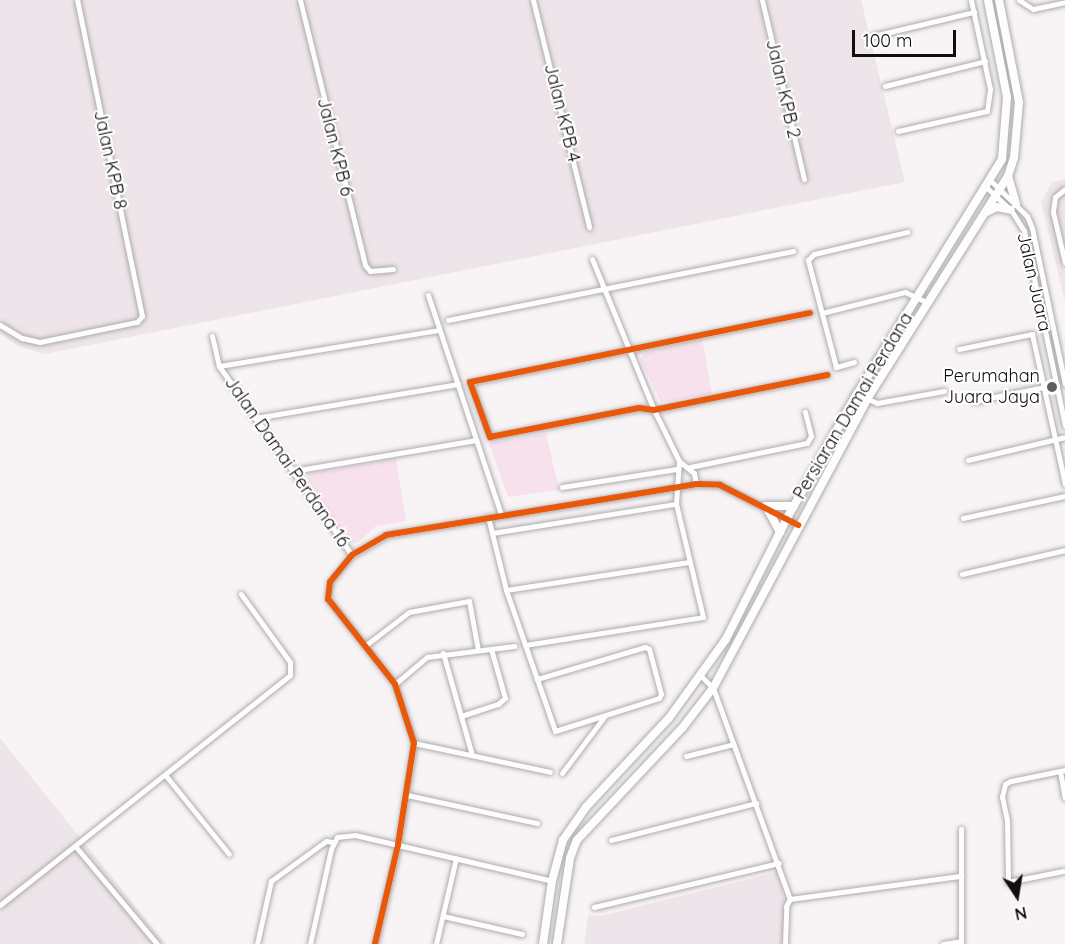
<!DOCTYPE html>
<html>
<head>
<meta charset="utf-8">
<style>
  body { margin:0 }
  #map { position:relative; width:1065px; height:944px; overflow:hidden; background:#f8f4f6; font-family:Quicksand,sans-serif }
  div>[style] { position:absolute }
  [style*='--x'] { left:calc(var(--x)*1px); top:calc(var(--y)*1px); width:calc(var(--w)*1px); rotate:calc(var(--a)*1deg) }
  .built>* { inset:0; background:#eee5ea }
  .green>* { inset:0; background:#f6e1ed }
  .roads { filter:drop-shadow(0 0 2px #aeabad) drop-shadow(0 0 2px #aeabad) }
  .minor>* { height:5px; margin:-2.5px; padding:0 2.5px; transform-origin:2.5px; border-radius:2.5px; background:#fefdfe }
  .secondary>* { height:8px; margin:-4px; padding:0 4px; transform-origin:4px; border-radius:4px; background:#fefdfe }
  .cycleway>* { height:6px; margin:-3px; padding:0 3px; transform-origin:3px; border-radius:3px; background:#e8590c }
  .dots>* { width:16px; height:16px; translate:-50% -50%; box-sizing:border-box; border:3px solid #fff; border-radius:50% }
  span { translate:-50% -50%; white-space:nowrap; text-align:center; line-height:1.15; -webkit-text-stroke:4.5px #fff; paint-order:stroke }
  .street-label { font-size:18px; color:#100e0f }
  .poi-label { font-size:18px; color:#100e0f }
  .right { translate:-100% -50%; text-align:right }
  .north { position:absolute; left:987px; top:866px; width:60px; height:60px; -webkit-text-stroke:4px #fff; paint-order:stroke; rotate:168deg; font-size:16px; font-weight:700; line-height:24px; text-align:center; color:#100e0f }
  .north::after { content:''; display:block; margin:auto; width:21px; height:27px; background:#100e0f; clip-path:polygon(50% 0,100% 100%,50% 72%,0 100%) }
  .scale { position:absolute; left:852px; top:30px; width:104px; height:27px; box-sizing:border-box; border:3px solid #100e0f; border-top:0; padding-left:8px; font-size:18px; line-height:21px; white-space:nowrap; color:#100e0f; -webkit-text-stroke:4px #fff; paint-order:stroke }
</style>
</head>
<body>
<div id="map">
  <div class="built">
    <i style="clip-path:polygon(0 0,861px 0,905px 182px,45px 354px,18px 346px,0 333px)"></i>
    <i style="clip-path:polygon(1065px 179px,1065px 301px,1041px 202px,1052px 182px)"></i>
    <i style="clip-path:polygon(0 738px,166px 944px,0 944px)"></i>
    <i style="clip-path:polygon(777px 872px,785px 903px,782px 944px,584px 944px,588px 915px,601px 916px)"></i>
  </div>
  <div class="green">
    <i style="clip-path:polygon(702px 338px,712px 394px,661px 402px,640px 360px,645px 353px)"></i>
    <i style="clip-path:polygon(546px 433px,559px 490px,508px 497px,489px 443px)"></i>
    <i style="clip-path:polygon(396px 459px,406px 521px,376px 526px,357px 543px,350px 543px,306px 479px,310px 474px)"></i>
  </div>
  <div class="roads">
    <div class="minor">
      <i style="--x:300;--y:0;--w:273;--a:76.2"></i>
      <i style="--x:365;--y:265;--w:8;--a:50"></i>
      <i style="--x:370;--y:271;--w:23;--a:-5"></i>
      <i style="--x:533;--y:0;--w:234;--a:76.1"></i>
      <i style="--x:762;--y:0;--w:184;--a:76.8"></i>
      <i style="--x:1019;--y:0;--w:17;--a:33"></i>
      <i style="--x:1033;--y:9;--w:33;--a:-12"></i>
      <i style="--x:873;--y:36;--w:104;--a:-13.4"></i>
      <i style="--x:885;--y:86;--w:103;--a:-14"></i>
      <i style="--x:898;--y:131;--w:91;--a:-12.7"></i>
      <i style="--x:987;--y:111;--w:22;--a:-82"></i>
      <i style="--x:990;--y:89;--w:91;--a:-102.1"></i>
      <i style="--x:990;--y:180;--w:52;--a:44.2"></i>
      <i style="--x:1027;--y:216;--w:13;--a:67"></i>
      <i style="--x:1032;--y:228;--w:159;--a:78.1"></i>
      <i style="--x:986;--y:187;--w:34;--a:43"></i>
      <i style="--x:1011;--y:210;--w:25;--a:58"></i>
      <i style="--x:1024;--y:231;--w:199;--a:78.1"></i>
      <i style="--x:1065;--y:189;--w:13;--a:141"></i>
      <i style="--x:1055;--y:197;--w:15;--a:98"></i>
      <i style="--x:1053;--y:212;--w:52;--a:76.8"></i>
      <i style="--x:592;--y:259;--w:163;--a:67.7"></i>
      <i style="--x:654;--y:410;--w:57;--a:63.9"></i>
      <i style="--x:679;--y:461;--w:19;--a:39"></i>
      <i style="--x:694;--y:473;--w:11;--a:80"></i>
      <i style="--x:428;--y:295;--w:232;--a:71.6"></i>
      <i style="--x:810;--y:313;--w:347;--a:168.5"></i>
      <i style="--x:470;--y:382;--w:59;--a:70"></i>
      <i style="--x:490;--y:437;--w:152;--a:-11"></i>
      <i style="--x:639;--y:408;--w:15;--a:8"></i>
      <i style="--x:654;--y:410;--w:177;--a:-11.4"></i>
      <i style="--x:822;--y:313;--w:86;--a:-14.2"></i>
      <i style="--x:905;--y:292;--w:26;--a:25"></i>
      <i style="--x:448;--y:320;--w:352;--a:-11.3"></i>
      <i style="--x:0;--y:325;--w:26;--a:31"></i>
      <i style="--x:22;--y:338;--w:18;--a:13"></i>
      <i style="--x:40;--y:342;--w:99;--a:-11.7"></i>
      <i style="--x:137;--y:322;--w:8;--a:-50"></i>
      <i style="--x:142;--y:316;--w:323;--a:-101.6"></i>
      <i style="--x:212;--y:336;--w:31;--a:77"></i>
      <i style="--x:219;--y:366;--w:231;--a:54.9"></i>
      <i style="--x:959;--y:349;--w:75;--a:-11.6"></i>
      <i style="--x:1032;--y:334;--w:154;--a:77.6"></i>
      <i style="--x:854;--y:362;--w:19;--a:164"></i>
      <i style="--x:836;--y:367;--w:111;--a:-104.7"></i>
      <i style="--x:808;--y:260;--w:8;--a:-45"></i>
      <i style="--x:814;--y:254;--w:96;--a:-13.3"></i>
      <i style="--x:219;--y:366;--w:222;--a:-9.3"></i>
      <i style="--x:857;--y:394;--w:22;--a:24"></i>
      <i style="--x:877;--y:403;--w:68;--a:-10.2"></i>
      <i style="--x:974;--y:401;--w:71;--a:-11.3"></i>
      <i style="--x:255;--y:418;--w:206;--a:-9.5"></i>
      <i style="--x:968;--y:460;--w:100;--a:-13.3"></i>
      <i style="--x:690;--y:467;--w:119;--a:-11.6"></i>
      <i style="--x:807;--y:443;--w:8;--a:-60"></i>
      <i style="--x:811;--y:436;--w:25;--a:-104"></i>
      <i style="--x:293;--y:471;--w:186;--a:-9.6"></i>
      <i style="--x:562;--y:487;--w:116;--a:-8.9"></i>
      <i style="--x:488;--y:517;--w:75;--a:76.1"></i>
      <i style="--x:506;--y:590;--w:149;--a:70.8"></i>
      <i style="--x:555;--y:731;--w:109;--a:-17.6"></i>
      <i style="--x:659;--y:698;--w:4;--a:-63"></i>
      <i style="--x:661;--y:694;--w:47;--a:-104.9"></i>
      <i style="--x:649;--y:649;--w:4;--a:-153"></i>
      <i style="--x:645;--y:647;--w:113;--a:163.5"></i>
      <i style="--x:963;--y:518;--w:104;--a:-12.2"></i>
      <i style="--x:492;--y:533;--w:186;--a:-9"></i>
      <i style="--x:962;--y:574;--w:106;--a:-13.1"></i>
      <i style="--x:506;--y:590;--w:185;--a:-8.7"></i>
      <i style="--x:366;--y:645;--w:54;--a:-37.5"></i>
      <i style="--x:409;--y:612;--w:61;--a:-10.4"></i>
      <i style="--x:469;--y:601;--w:50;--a:79.6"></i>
      <i style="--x:525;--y:645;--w:180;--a:-8.9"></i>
      <i style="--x:703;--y:617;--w:116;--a:-103.4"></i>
      <i style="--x:676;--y:504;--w:43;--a:-86"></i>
      <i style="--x:443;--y:653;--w:106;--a:74.1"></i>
      <i style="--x:701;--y:676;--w:17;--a:45"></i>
      <i style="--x:713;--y:688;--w:225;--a:70"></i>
      <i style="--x:395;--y:684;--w:42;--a:-40.2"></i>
      <i style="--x:427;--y:657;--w:88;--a:-7.2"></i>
      <i style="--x:461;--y:716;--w:39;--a:-18"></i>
      <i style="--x:498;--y:704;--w:9;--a:-41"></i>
      <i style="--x:505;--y:698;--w:51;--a:-105.9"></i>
      <i style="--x:414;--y:743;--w:139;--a:12"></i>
      <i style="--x:686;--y:756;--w:49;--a:-14"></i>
      <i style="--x:1060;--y:771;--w:27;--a:80"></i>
      <i style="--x:562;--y:773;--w:70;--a:-53.1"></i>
      <i style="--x:166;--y:776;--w:100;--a:51.1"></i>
      <i style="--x:407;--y:795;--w:133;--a:12.2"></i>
      <i style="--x:611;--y:840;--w:150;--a:-14.3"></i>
      <i style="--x:76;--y:847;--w:126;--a:50.1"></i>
      <i style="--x:1063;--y:871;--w:56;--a:168.7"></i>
      <i style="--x:1008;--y:882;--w:62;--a:-90.9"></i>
      <i style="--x:1007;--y:820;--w:24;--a:-102"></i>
      <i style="--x:1002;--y:797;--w:13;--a:-77"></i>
      <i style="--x:1005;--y:784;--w:7;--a:-27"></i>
      <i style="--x:1011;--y:781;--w:55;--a:-11.5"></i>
      <i style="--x:790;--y:899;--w:173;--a:-7.7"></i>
      <i style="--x:0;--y:905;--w:370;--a:-38.4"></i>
      <i style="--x:290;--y:675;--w:13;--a:-90"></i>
      <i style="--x:290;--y:662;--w:84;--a:-125.8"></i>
      <i style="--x:594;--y:907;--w:190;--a:-13.4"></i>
      <i style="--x:443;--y:916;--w:81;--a:12.8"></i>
      <i style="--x:257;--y:944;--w:65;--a:-77.5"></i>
      <i style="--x:271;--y:881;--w:68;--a:-36"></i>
      <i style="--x:326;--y:841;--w:7;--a:8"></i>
      <i style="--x:310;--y:944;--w:97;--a:-77.5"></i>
      <i style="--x:331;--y:849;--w:13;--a:-63"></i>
      <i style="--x:337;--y:837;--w:18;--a:-6"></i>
      <i style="--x:355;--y:835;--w:202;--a:13.1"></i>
      <i style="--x:375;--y:944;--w:102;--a:-76.9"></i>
      <i style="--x:398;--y:845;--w:103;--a:-81.1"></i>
      <i style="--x:414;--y:743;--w:62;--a:-107.9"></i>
      <i style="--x:395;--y:684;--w:108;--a:-128.2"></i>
      <i style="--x:328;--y:599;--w:17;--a:-83"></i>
      <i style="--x:330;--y:582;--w:35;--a:-51"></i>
      <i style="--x:352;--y:555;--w:39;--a:-30"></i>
      <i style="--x:386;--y:535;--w:314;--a:-9.3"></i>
      <i style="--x:696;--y:484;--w:24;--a:2"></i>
      <i style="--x:720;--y:485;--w:88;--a:27.1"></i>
      <i style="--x:436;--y:944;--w:88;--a:-76.9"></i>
      <i style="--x:785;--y:944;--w:38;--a:-88"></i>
      <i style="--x:786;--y:906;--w:8;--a:-60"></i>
      <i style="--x:943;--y:944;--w:18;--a:-9"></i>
      <i style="--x:961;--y:944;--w:115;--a:-90"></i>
    </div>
    <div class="secondary">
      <i style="--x:1008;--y:176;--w:29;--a:74"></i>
      <i style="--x:987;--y:212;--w:11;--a:-27"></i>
      <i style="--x:997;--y:207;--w:14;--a:12"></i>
      <i style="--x:766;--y:506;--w:30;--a:62"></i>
      <i style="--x:766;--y:506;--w:28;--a:0"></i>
      <i style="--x:543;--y:944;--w:64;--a:-81.9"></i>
      <i style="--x:552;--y:881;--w:42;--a:-75"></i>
      <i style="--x:563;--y:840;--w:40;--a:-55.1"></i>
      <i style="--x:586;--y:807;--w:122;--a:-47"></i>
      <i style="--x:669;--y:718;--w:97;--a:-54.2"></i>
      <i style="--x:726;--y:639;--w:136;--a:-63.2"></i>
      <i style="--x:787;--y:518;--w:142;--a:-60.6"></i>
      <i style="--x:857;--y:394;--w:276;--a:-58.3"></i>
      <i style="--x:1002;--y:159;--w:62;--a:-85.4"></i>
      <i style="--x:1007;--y:97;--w:99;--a:-101.1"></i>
      <i style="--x:557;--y:944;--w:87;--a:-81.4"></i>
      <i style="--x:570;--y:858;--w:19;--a:-69"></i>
      <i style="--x:577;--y:840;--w:155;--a:-46.8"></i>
      <i style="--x:683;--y:727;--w:49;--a:-52.4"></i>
      <i style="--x:713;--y:688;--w:327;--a:-61.9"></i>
      <i style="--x:867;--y:399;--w:264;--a:-57.7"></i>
      <i style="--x:1008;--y:176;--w:19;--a:-72"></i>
      <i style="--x:1014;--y:158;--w:56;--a:-84.9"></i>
      <i style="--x:1019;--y:102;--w:104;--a:-101.1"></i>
    </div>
  </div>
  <div class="cycleway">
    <i style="--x:810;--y:313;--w:347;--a:168.5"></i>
    <i style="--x:470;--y:382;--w:59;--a:70"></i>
    <i style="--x:490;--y:437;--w:152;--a:-11"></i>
    <i style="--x:639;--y:408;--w:15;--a:8"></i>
    <i style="--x:654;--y:410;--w:177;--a:-11.4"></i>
    <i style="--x:375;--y:944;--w:102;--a:-76.9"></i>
    <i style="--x:398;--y:845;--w:103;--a:-81.1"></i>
    <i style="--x:414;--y:743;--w:62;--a:-107.9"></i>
    <i style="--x:395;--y:684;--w:108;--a:-128.2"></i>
    <i style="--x:328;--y:599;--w:17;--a:-83"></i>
    <i style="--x:330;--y:582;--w:35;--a:-51"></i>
    <i style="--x:352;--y:555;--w:39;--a:-30"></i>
    <i style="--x:386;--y:535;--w:314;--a:-9.3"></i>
    <i style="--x:696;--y:484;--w:24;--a:2"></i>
    <i style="--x:720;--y:485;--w:88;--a:27.1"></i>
  </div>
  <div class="dots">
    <i style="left:1052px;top:387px;background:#615e60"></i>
  </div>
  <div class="street-label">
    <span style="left:783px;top:89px;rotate:77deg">Jalan KPB 2</span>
    <span style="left:562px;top:113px;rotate:76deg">Jalan KPB 4</span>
    <span style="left:335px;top:147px;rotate:76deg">Jalan KPB 6</span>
    <span style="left:110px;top:160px;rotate:78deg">Jalan KPB 8</span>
    <span style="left:1034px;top:282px;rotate:77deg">Jalan Juara</span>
    <span style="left:853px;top:406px;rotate:-59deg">Persiaran Damai Perdana</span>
    <span style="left:287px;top:462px;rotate:55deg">Jalan Damai Perdana 16</span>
  </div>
  <div class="poi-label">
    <span class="right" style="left:1040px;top:387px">Perumahan<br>Juara Jaya</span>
  </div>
  <div class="north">N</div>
  <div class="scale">100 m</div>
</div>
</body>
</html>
